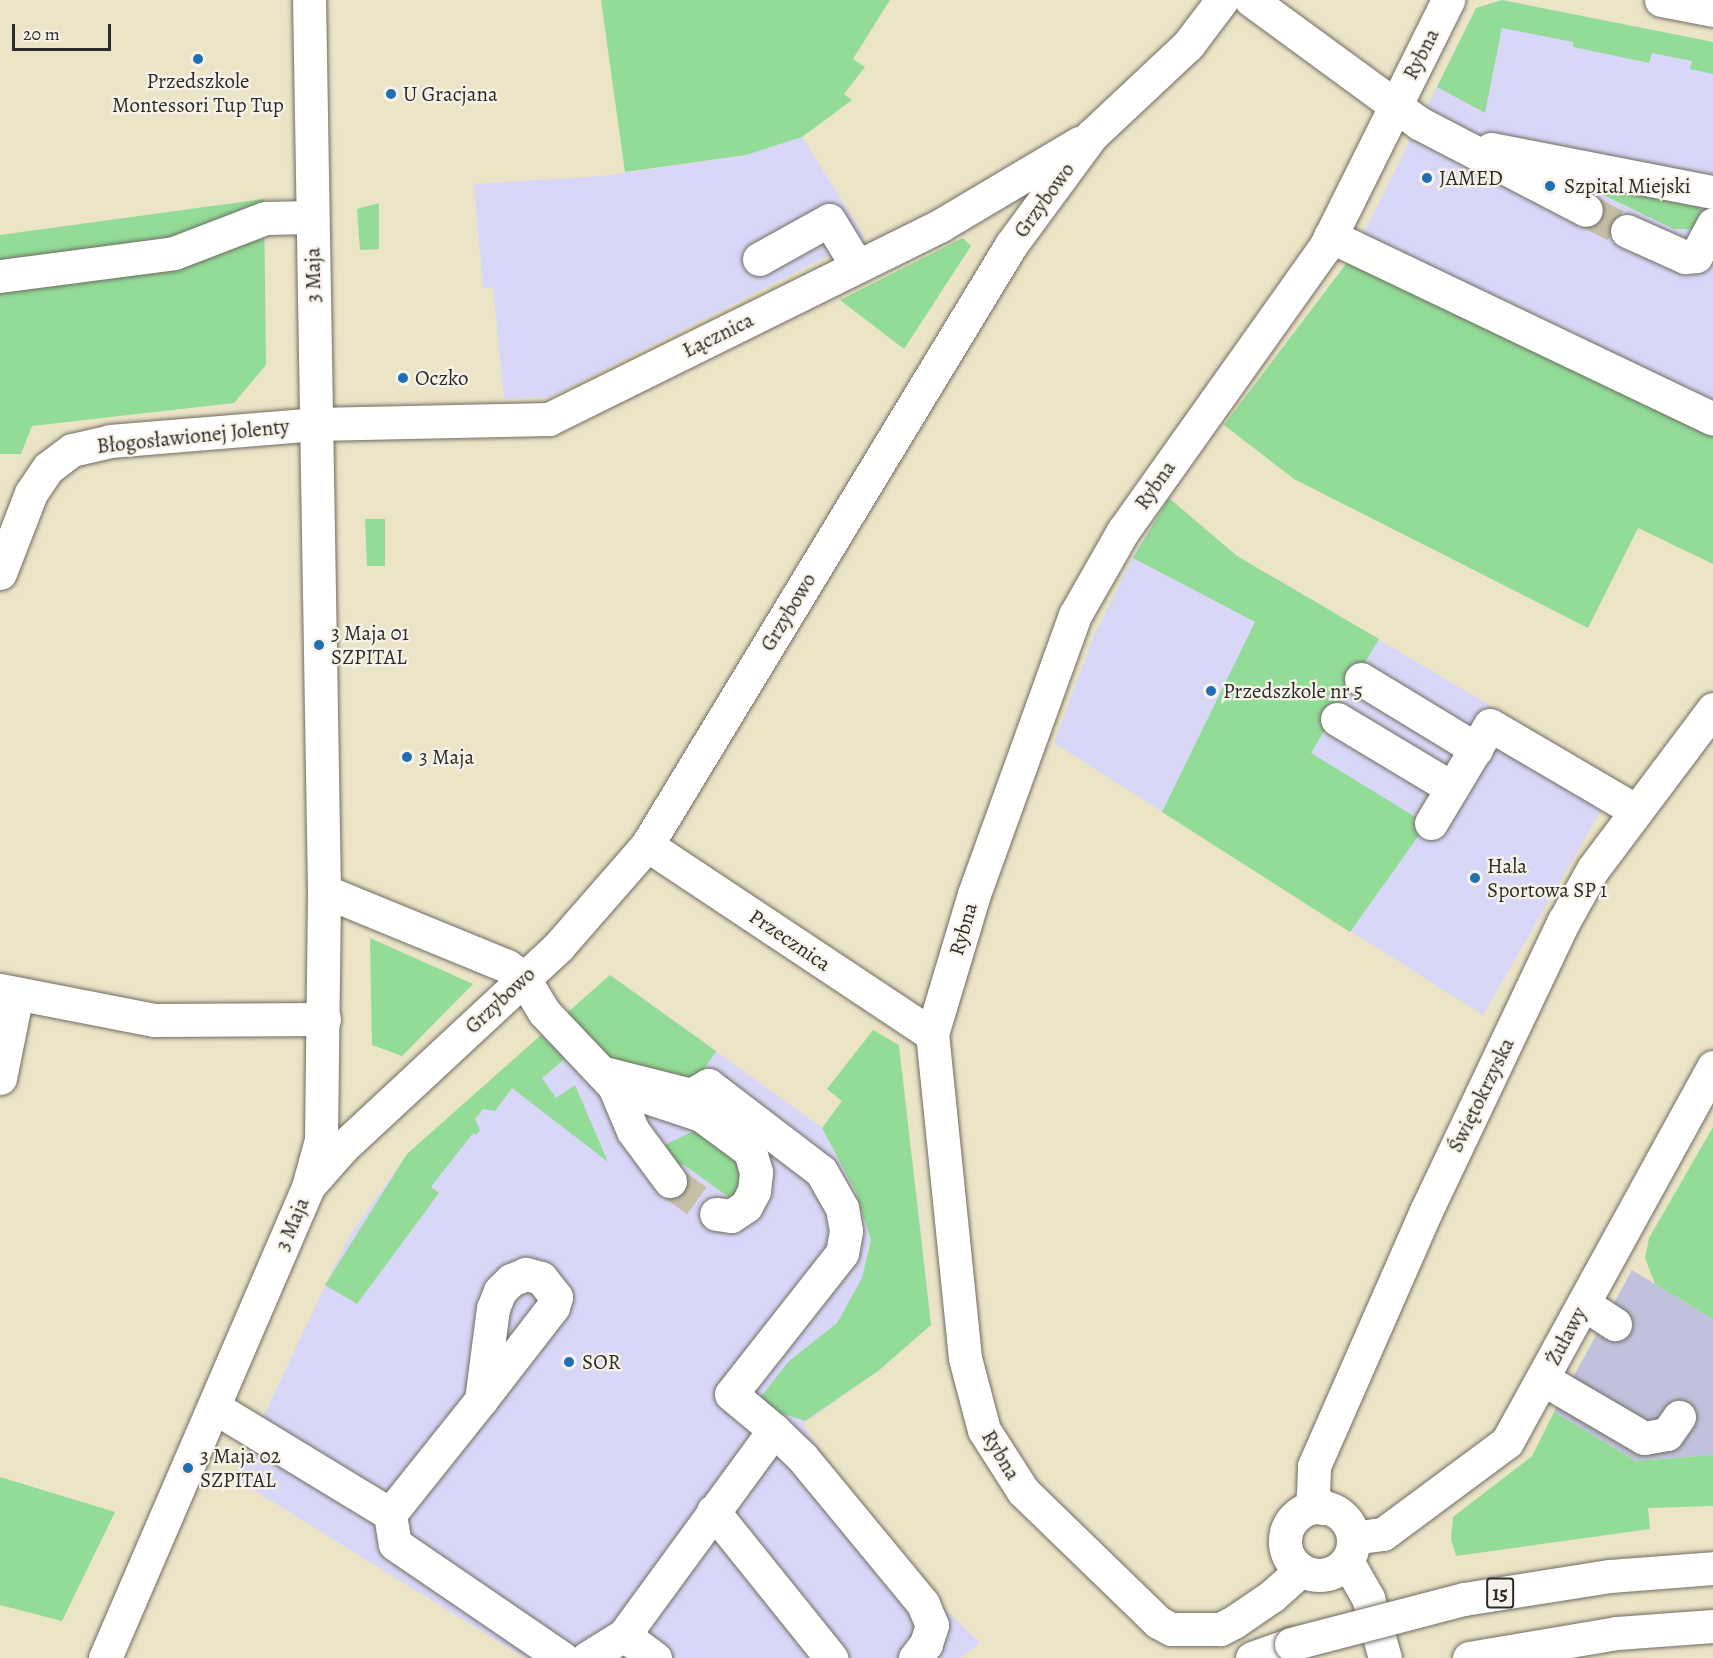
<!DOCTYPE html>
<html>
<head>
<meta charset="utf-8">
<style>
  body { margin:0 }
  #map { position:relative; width:1713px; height:1658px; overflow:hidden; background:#ece4c7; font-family:Alegreya,serif }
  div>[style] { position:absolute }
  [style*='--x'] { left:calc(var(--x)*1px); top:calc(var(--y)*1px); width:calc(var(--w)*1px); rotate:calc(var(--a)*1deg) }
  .built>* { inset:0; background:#d9d7f8 }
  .industrial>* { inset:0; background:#c0c2dd }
  .green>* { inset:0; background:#92dc97 }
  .minor-tunnel>* { height:33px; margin-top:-16.5px; transform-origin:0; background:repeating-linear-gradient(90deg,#c5bfa8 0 33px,transparent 0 49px) }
  .roads { filter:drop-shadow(0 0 2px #6f6c62) drop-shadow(0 0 2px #6f6c62) }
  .minor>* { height:33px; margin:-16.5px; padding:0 16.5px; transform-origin:16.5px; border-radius:16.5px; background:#fff }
  .minor>.ring { margin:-16.5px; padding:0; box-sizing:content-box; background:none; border:33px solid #fff; border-radius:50% }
  .major>* { height:33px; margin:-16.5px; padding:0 16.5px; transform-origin:16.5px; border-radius:16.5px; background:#fff }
  .bridges { filter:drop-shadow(0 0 2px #6f6c62) drop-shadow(0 0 2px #6f6c62) }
  .major-bridge>* { height:33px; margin:-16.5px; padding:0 16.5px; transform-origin:16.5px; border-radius:16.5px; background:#fff }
  .dots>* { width:16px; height:16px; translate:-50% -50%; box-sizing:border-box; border:3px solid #f7f3e8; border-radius:50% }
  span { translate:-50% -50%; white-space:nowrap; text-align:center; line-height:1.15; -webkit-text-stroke:4.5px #f7f3e8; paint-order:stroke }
  .shield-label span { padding:2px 4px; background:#f7f3e8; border:2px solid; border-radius:4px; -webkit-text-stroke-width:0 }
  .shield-label { font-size:20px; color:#2b2b2b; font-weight:700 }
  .street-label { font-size:21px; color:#2b2b2b }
  .poi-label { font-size:21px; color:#2b2b2b }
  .left { translate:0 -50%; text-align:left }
  .scale { position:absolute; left:12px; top:24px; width:99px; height:27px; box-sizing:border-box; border:3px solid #2b2b2b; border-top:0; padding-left:8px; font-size:18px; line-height:21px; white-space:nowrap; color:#2b2b2b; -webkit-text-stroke:4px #f7f3e8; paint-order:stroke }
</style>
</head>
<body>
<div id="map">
  <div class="built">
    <i style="clip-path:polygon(1502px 0,1713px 42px,1713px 431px,1352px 256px,1476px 8px)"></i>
    <i style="clip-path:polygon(802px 137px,865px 237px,550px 397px,504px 399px,493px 288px,483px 288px,474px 184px,602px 176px,746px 155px)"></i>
    <i style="clip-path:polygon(1169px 498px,1237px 556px,1618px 781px,1483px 1015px,1054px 743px,1093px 638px,1137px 549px)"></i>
    <i style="clip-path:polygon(610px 975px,917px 1196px,931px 1325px,878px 1371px,803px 1424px,850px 1497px,935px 1599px,980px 1643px,960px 1658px,525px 1658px,234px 1478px,348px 1238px,407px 1154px)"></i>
  </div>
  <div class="industrial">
    <i style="clip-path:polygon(1632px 1270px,1713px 1319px,1713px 1455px,1636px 1461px,1554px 1412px)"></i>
  </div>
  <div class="green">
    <i style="clip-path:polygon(601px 0,890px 0,853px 59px,865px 67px,844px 94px,852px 100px,802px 137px,746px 155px,625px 172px)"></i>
    <i style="clip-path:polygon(1502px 0,1713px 42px,1713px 74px,1690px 69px,1692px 61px,1652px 53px,1649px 63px,1573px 47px,1573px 42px,1502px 28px,1485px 113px,1437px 87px,1476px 8px)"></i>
    <i style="clip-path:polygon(1553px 171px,1695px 202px,1701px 210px,1700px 220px,1693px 229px,1674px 229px)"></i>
    <i style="clip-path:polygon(264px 199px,266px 365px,234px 403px,32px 426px,21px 454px,0 454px,0 235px)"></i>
    <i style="clip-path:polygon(379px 203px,379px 249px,360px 250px,357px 209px)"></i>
    <i style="clip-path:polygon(963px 238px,971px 246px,904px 349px,840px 300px)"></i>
    <i style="clip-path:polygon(1352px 256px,1713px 431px,1713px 564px,1638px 528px,1588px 628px,1294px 479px,1224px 425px)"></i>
    <i style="clip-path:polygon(1169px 498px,1237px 556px,1379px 639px,1311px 753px,1427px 824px,1350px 932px,1162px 812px,1255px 622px,1133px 558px)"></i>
    <i style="clip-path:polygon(385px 519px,385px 566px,367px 566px,365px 519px)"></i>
    <i style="clip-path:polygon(370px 938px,473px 984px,402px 1056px,372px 1045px)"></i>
    <i style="clip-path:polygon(610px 975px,716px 1051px,692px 1088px,609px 1066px,567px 1013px)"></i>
    <i style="clip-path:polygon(873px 1030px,899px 1045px,931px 1325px,878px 1371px,805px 1421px,755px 1404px,789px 1361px,837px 1323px,862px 1278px,871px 1240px,856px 1192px,822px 1128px,842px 1101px,827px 1089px)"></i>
    <i style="clip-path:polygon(541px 1035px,566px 1058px,542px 1078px,556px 1098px,575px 1085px,608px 1162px,512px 1088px,495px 1111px,483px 1109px,475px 1119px,480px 1130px,476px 1135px,473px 1133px,431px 1187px,439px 1193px,357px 1304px,325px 1285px,407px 1154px)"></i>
    <i style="clip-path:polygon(1713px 1127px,1713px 1319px,1655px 1284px,1645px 1258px,1649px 1238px)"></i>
    <i style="clip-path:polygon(696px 1130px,745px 1166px,734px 1201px,683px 1164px,680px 1168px,660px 1147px)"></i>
    <i style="clip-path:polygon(1554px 1412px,1636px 1461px,1713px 1455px,1713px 1506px,1648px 1508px,1650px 1529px,1456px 1556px,1451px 1539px,1453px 1517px,1532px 1456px)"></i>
    <i style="clip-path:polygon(0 1477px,115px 1512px,62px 1621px,0 1605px)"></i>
  </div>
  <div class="minor-tunnel">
    <i style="--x:1586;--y:210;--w:46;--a:27.1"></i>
    <i style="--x:670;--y:1181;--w:57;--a:35.7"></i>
  </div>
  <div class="roads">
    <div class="minor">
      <i style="--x:1251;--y:0;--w:208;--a:36.2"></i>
      <i style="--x:1419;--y:123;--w:188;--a:27.5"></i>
      <i style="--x:1661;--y:0;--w:53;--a:10.9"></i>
      <i style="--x:1491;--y:149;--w:226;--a:11"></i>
      <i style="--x:1627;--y:231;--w:64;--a:24.1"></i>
      <i style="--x:1685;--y:257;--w:11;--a:-5"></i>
      <i style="--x:1696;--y:256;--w:36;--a:-62"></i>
      <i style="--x:1330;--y:236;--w:424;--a:25.5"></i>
      <i style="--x:759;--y:259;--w:80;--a:-29.1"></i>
      <i style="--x:829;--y:220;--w:54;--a:58.7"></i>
      <i style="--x:0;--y:276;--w:176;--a:-7.5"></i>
      <i style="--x:174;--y:253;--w:97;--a:-21"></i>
      <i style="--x:265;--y:218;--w:47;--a:-1.2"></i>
      <i style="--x:0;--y:573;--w:86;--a:-68.8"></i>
      <i style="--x:31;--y:493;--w:30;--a:-56"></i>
      <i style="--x:48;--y:468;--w:30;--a:-37"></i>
      <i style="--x:72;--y:450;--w:39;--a:-13"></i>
      <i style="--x:110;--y:441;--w:206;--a:-4.7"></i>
      <i style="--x:315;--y:424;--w:234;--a:-1.2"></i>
      <i style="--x:549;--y:419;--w:437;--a:-26.3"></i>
      <i style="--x:941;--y:225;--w:161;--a:-30.7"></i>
      <i style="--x:1361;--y:679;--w:135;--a:31.3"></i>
      <i style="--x:1337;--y:719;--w:134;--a:31"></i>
      <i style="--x:1431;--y:823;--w:114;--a:-59"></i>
      <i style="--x:1490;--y:725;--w:168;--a:30.4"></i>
      <i style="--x:647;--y:845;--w:342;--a:33.6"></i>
      <i style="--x:324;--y:891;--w:198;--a:22.3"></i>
      <i style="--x:507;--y:966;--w:19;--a:35"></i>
      <i style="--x:523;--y:977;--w:41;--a:59"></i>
      <i style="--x:544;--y:1012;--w:102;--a:46.6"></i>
      <i style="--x:0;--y:990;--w:157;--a:11"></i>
      <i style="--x:154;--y:1020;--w:170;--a:-0.3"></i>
      <i style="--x:604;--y:1073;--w:90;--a:14.2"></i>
      <i style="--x:691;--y:1095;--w:20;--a:-30"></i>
      <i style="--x:708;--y:1085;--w:142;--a:37.3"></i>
      <i style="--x:821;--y:1171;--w:43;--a:60.4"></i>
      <i style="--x:842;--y:1208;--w:23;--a:80"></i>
      <i style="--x:846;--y:1231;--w:22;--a:100"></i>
      <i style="--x:842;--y:1253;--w:179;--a:128.2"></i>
      <i style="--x:731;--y:1394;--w:56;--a:39.9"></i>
      <i style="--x:0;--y:1078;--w:86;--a:-78.6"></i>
      <i style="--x:313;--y:1181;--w:45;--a:-48.6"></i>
      <i style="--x:343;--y:1147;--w:295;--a:-42.9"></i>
      <i style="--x:559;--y:946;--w:134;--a:-48.9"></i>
      <i style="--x:647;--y:845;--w:702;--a:-58.76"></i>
      <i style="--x:1011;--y:245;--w:135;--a:-53.7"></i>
      <i style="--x:1091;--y:136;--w:133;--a:-43.2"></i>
      <i style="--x:1188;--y:45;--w:56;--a:-52.9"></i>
      <i style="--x:670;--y:1181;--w:62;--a:-126.5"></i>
      <i style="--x:633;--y:1131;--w:49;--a:-112.9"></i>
      <i style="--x:614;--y:1086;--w:92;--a:18.4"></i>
      <i style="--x:701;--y:1115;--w:61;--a:36.3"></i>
      <i style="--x:750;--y:1151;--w:22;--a:74"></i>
      <i style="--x:756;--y:1172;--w:19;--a:96"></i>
      <i style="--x:754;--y:1191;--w:17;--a:118"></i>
      <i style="--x:746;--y:1206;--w:18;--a:146"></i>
      <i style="--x:731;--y:1216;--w:15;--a:-172"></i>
      <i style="--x:1584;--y:1304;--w:37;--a:33"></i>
      <i style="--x:1543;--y:1379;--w:117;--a:30.3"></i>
      <i style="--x:1644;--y:1438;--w:23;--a:-10"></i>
      <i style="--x:1667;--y:1434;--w:21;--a:-55"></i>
      <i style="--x:214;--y:1407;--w:206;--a:31.3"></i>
      <i style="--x:390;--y:1514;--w:30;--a:81"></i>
      <i style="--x:395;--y:1544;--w:202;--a:34.3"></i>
      <i class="ring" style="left:1285px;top:1507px;width:35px;height:35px"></i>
      <i style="--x:1323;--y:1508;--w:16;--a:-130"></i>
      <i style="--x:1313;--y:1496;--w:30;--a:-88"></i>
      <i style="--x:1314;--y:1466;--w:279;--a:-66.3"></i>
      <i style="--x:1426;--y:1211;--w:321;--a:-64.6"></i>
      <i style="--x:1564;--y:921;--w:60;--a:-60.9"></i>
      <i style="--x:1593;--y:869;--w:200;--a:-53.1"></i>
      <i style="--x:713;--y:1511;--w:189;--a:51.2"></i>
      <i style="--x:390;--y:1514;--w:146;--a:-51.4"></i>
      <i style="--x:481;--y:1400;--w:118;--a:-52.3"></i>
      <i style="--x:553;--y:1307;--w:10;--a:-73"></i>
      <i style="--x:556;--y:1297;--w:24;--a:-128"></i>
      <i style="--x:541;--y:1278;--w:16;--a:-165"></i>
      <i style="--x:526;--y:1274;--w:16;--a:158"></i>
      <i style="--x:511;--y:1280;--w:16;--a:135"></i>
      <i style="--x:500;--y:1291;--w:18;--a:112"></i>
      <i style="--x:493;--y:1308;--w:93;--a:97.4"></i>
      <i style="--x:1353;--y:1538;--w:30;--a:-8"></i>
      <i style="--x:1383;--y:1534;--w:154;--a:-36.6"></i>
      <i style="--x:1507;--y:1442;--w:428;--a:-61.2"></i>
      <i style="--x:1347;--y:1561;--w:43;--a:60.4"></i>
      <i style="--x:1368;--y:1598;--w:62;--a:74.2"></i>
      <i style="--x:1301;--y:1570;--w:39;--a:138"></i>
      <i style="--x:1272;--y:1596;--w:46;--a:145.6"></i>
      <i style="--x:1234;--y:1622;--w:16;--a:153"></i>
      <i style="--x:1220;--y:1629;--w:49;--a:180"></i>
      <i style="--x:1171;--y:1629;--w:15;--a:-152"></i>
      <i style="--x:1158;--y:1622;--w:188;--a:-135.9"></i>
      <i style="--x:1023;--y:1491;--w:72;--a:-122.6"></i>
      <i style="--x:984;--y:1430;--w:74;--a:-104.8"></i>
      <i style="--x:965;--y:1358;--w:326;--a:-95.8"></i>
      <i style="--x:932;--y:1034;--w:146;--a:-73.3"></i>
      <i style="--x:974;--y:894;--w:297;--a:-70.1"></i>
      <i style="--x:1075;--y:615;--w:97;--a:-60.3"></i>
      <i style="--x:1123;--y:531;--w:349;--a:-54.6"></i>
      <i style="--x:1325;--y:247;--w:276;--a:-63.5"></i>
      <i style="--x:624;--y:1635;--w:39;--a:37"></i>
      <i style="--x:105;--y:1658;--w:513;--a:-66.68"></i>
      <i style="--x:308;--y:1187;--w:49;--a:-74.5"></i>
      <i style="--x:321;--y:1140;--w:249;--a:-89.3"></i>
      <i style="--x:324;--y:891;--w:891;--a:-90.96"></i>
      <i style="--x:587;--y:1658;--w:44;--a:-31.9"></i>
      <i style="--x:624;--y:1635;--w:254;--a:-53.8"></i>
      <i style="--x:774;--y:1430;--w:39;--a:44"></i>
      <i style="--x:802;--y:1457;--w:190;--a:50.5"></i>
      <i style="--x:923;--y:1604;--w:23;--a:67"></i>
      <i style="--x:932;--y:1625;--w:20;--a:108"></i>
      <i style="--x:926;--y:1644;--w:18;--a:128"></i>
    </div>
    <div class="major">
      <i style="--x:1252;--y:1658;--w:41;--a:-19.7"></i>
      <i style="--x:1469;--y:1658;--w:150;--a:-9.6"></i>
      <i style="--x:1617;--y:1633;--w:96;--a:-4.2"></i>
    </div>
  </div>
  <div class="bridges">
    <div class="major-bridge">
      <i style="--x:1291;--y:1644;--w:179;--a:-14.6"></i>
      <i style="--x:1464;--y:1599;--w:148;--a:-9"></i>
      <i style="--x:1610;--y:1576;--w:103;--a:-4.4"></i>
    </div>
  </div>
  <div class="dots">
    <i style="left:198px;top:59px;background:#1f6fb2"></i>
    <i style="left:391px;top:94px;background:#1f6fb2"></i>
    <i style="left:1427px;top:178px;background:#1f6fb2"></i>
    <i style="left:1550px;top:186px;background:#1f6fb2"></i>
    <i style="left:403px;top:378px;background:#1f6fb2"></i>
    <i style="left:319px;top:645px;background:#1f6fb2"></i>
    <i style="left:1211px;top:691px;background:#1f6fb2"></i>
    <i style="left:407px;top:757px;background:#1f6fb2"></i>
    <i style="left:1475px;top:878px;background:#1f6fb2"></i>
    <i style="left:569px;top:1362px;background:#1f6fb2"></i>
    <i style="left:188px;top:1468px;background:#1f6fb2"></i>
  </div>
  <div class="shield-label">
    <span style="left:1500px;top:1593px">15</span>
  </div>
  <div class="street-label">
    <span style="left:1421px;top:54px;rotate:-63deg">Rybna</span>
    <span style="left:1044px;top:200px;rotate:-54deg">Grzybowo</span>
    <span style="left:313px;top:275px;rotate:-91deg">3 Maja</span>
    <span style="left:718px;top:335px;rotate:-26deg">Łącznica</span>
    <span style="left:193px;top:436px;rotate:-6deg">Błogosławionej Jolenty</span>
    <span style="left:1155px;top:485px;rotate:-55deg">Rybna</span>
    <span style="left:788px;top:612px;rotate:-59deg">Grzybowo</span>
    <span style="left:963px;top:929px;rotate:-74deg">Rybna</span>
    <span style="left:790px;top:940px;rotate:34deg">Przecznica</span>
    <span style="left:500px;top:1000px;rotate:-43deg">Grzybowo</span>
    <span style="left:1481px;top:1095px;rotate:-64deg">Świętokrzyska</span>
    <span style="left:292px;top:1224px;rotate:-67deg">3 Maja</span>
    <span style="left:1566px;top:1336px;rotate:-62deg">Żuławy</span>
    <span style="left:1001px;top:1455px;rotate:59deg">Rybna</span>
  </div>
  <div class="poi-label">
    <span style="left:198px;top:93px">Przedszkole<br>Montessori Tup Tup</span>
    <span class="left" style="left:403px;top:94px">U Gracjana</span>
    <span class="left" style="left:1439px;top:178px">JAMED</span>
    <span class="left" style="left:1564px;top:186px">Szpital Miejski</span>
    <span class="left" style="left:415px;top:378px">Oczko</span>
    <span class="left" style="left:331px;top:645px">3 Maja 01<br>SZPITAL</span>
    <span class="left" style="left:1223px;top:691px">Przedszkole nr 5</span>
    <span class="left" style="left:419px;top:757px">3 Maja</span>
    <span class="left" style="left:1487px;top:878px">Hala<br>Sportowa SP 1</span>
    <span class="left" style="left:582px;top:1362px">SOR</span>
    <span class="left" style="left:200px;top:1468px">3 Maja 02<br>SZPITAL</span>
  </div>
  <div class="scale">20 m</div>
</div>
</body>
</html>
